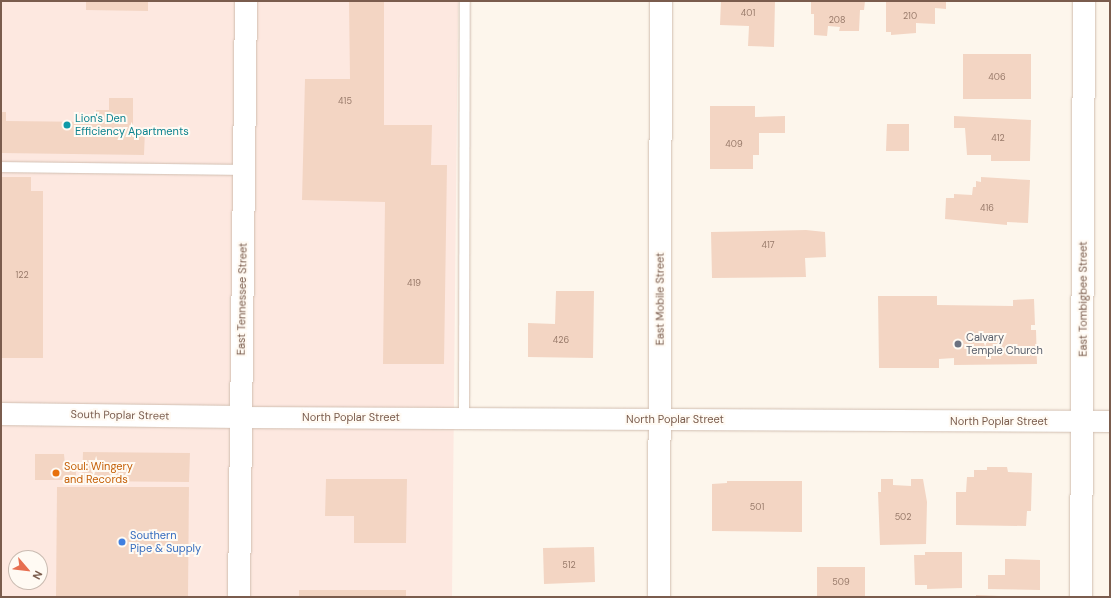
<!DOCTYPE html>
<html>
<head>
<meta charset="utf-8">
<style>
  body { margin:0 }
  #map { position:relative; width:1111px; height:598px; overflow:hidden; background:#fdf6ec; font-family:"DM Sans",sans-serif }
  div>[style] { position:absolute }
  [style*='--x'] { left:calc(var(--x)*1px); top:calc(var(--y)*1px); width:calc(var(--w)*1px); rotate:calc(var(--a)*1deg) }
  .commercial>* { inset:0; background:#fde8e0 }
  .building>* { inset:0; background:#f3d5c3 }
  .roads { filter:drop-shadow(0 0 1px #d1beb0) drop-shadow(0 0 1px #d1beb0) }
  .service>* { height:10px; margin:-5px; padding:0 5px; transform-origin:5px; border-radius:5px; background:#fff }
  .minor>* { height:21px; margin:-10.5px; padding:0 10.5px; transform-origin:10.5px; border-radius:10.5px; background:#fff }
  .tertiary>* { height:22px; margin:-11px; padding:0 11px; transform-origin:11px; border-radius:11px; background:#fff }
  .secondary>* { height:22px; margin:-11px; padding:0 11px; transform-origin:11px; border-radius:11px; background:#fff }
  .dots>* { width:11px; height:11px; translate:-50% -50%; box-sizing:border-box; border:2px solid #fffaf3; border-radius:50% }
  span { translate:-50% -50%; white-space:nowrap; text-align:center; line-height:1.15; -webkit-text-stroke:4px #fffaf3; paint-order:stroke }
  .number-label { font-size:9px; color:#987a6a }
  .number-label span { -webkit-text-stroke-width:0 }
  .culture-label { font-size:11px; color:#0d838f }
  .left { translate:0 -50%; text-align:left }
  .street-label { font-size:11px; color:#7a5c4d }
  .worship-label { font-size:11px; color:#5b616d }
  .food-label { font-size:11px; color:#c56008 }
  .shop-label { font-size:11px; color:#366cbe }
  .frame { position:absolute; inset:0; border:2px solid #7a5c4d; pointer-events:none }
  .north { position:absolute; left:8px; top:550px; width:40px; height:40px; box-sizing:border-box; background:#fffaf3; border:1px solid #cabbb1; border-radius:50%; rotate:118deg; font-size:11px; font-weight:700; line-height:16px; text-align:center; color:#7a5c4d }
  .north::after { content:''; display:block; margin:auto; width:14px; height:18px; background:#e76f51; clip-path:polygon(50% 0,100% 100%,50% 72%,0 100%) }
</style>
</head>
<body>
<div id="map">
  <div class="commercial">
    <i style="clip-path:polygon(evenodd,1px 1px,458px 1px,452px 597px,1px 597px,1px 1px,16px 558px,40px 558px,40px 582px,16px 582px,16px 558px)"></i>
  </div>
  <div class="building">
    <i style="clip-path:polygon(86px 1px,148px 1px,148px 11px,86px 10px)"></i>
    <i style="clip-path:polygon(384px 1px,384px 125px,432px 125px,431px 165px,447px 165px,444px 364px,383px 364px,385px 202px,302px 200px,305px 79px,350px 79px,349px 2px)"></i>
    <i style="clip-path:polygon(721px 1px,775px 1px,774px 47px,748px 46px,749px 26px,720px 25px)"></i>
    <i style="clip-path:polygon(811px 1px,865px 1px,864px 10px,860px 10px,859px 31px,839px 31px,840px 27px,828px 26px,827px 36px,814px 35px,814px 14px,811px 14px)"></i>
    <i style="clip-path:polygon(886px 1px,946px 1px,946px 9px,935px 8px,935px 24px,916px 23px,916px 33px,891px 35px,891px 32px,886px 32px)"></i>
    <i style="clip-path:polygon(963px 54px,1031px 54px,1031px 99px,963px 99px)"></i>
    <i style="clip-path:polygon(109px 98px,133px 98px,133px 130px,145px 130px,144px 155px,1px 153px,1px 112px,6px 112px,6px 121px,96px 122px,96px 110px,109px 110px)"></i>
    <i style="clip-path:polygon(710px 106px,755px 106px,755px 117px,785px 116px,785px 133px,759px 133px,759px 155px,753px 155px,753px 169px,710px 169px)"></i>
    <i style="clip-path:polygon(954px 116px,1031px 120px,1030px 161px,991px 161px,991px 155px,967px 155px,965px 128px,954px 128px)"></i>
    <i style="clip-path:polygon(887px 124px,909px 124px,909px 151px,886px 151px)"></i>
    <i style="clip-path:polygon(1px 177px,31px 177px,31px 191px,43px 191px,43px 358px,1px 358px)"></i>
    <i style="clip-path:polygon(981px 177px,1030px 180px,1028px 223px,1007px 222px,1007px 225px,945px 219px,946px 198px,954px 198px,954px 194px,972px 195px,973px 187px,976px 187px,976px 181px,981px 182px)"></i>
    <i style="clip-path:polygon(806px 230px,825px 232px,826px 257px,805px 258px,806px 277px,712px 278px,711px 232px)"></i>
    <i style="clip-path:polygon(556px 291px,594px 291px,593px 358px,528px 357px,528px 323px,555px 324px)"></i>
    <i style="clip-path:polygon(878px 296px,937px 296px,937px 305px,1013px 306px,1013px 300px,1034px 299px,1035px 325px,1031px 325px,1031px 330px,1036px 330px,1037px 364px,954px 365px,954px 358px,939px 359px,939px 368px,879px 368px)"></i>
    <i style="clip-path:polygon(83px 452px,190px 453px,189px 482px,82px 481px)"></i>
    <i style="clip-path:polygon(35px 454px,64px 454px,65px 465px,76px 465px,76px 480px,35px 480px)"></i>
    <i style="clip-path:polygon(987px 467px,1007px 467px,1008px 472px,1032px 473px,1031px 511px,1027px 511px,1026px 526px,956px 525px,956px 492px,966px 492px,967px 477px,974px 477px,974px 470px,987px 470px)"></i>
    <i style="clip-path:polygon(326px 479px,407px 479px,406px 543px,354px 543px,354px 516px,325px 516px)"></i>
    <i style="clip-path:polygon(881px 479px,893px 479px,893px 485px,911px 486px,911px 479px,923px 479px,927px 502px,926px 544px,880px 545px,878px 492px,881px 492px)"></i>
    <i style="clip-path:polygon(727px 481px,802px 481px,802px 532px,712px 531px,712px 484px,727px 483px)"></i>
    <i style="clip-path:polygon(57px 487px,189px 487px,188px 597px,56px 597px)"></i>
    <i style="clip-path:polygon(594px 547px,595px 582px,544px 584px,543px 548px)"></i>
    <i style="clip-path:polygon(925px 552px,962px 552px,962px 588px,927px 589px,927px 585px,915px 585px,914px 555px,925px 555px)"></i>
    <i style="clip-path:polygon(1005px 559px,1040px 560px,1040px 590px,988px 589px,988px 575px,1005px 575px)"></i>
    <i style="clip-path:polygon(817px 567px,865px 567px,865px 597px,817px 597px)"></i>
    <i style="clip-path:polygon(299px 590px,406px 590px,406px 597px,299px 597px)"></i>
    <i style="clip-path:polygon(976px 595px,999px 596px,999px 597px,976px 597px)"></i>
  </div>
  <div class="roads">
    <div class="service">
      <i style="--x:1;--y:167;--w:242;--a:0.7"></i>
      <i style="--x:464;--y:418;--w:417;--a:-89.9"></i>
    </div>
    <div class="minor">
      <i style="--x:240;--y:417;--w:870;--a:0.26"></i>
    </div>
    <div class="tertiary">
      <i style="--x:1;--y:414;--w:239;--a:0.7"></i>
      <i style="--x:659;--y:597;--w:596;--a:-89.81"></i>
      <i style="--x:1081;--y:597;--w:596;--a:-89.71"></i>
    </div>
    <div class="secondary">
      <i style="--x:239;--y:597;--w:596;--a:-89.33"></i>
    </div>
  </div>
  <div class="dots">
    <i style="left:67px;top:125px;background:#0f9aa8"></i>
    <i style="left:958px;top:344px;background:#6b7280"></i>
    <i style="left:56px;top:473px;background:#e8710a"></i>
    <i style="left:122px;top:542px;background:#3f7fe0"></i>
  </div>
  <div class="number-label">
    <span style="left:748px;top:13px">401</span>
    <span style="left:910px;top:16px">210</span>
    <span style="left:837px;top:20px">208</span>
    <span style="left:997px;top:77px">406</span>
    <span style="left:345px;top:101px">415</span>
    <span style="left:998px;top:138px">412</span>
    <span style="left:734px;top:144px">409</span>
    <span style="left:987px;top:208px">416</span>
    <span style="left:768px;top:245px">417</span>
    <span style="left:22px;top:275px">122</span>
    <span style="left:414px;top:283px">419</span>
    <span style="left:561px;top:340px">426</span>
    <span style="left:757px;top:507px">501</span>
    <span style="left:903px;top:517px">502</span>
    <span style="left:569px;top:565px">512</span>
    <span style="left:841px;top:582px">509</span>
  </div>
  <div class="culture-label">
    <span class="left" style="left:75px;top:125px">Lion's Den<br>Efficiency Apartments</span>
  </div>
  <div class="street-label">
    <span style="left:242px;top:299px;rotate:-89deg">East Tennessee Street</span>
    <span style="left:660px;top:299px;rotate:-90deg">East Mobile Street</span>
    <span style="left:1083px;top:299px;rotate:-90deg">East Tombigbee Street</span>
    <span style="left:120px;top:415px;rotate:1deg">South Poplar Street</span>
    <span style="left:351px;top:417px">North Poplar Street</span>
    <span style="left:675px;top:419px">North Poplar Street</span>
    <span style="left:999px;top:421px">North Poplar Street</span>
  </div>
  <div class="worship-label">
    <span class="left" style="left:966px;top:344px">Calvary<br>Temple Church</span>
  </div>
  <div class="food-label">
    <span class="left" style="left:64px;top:473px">Soul: Wingery<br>and Records</span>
  </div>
  <div class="shop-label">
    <span class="left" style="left:130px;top:542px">Southern<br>Pipe &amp; Supply</span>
  </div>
  <div class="frame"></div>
  <div class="north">N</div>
</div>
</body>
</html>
